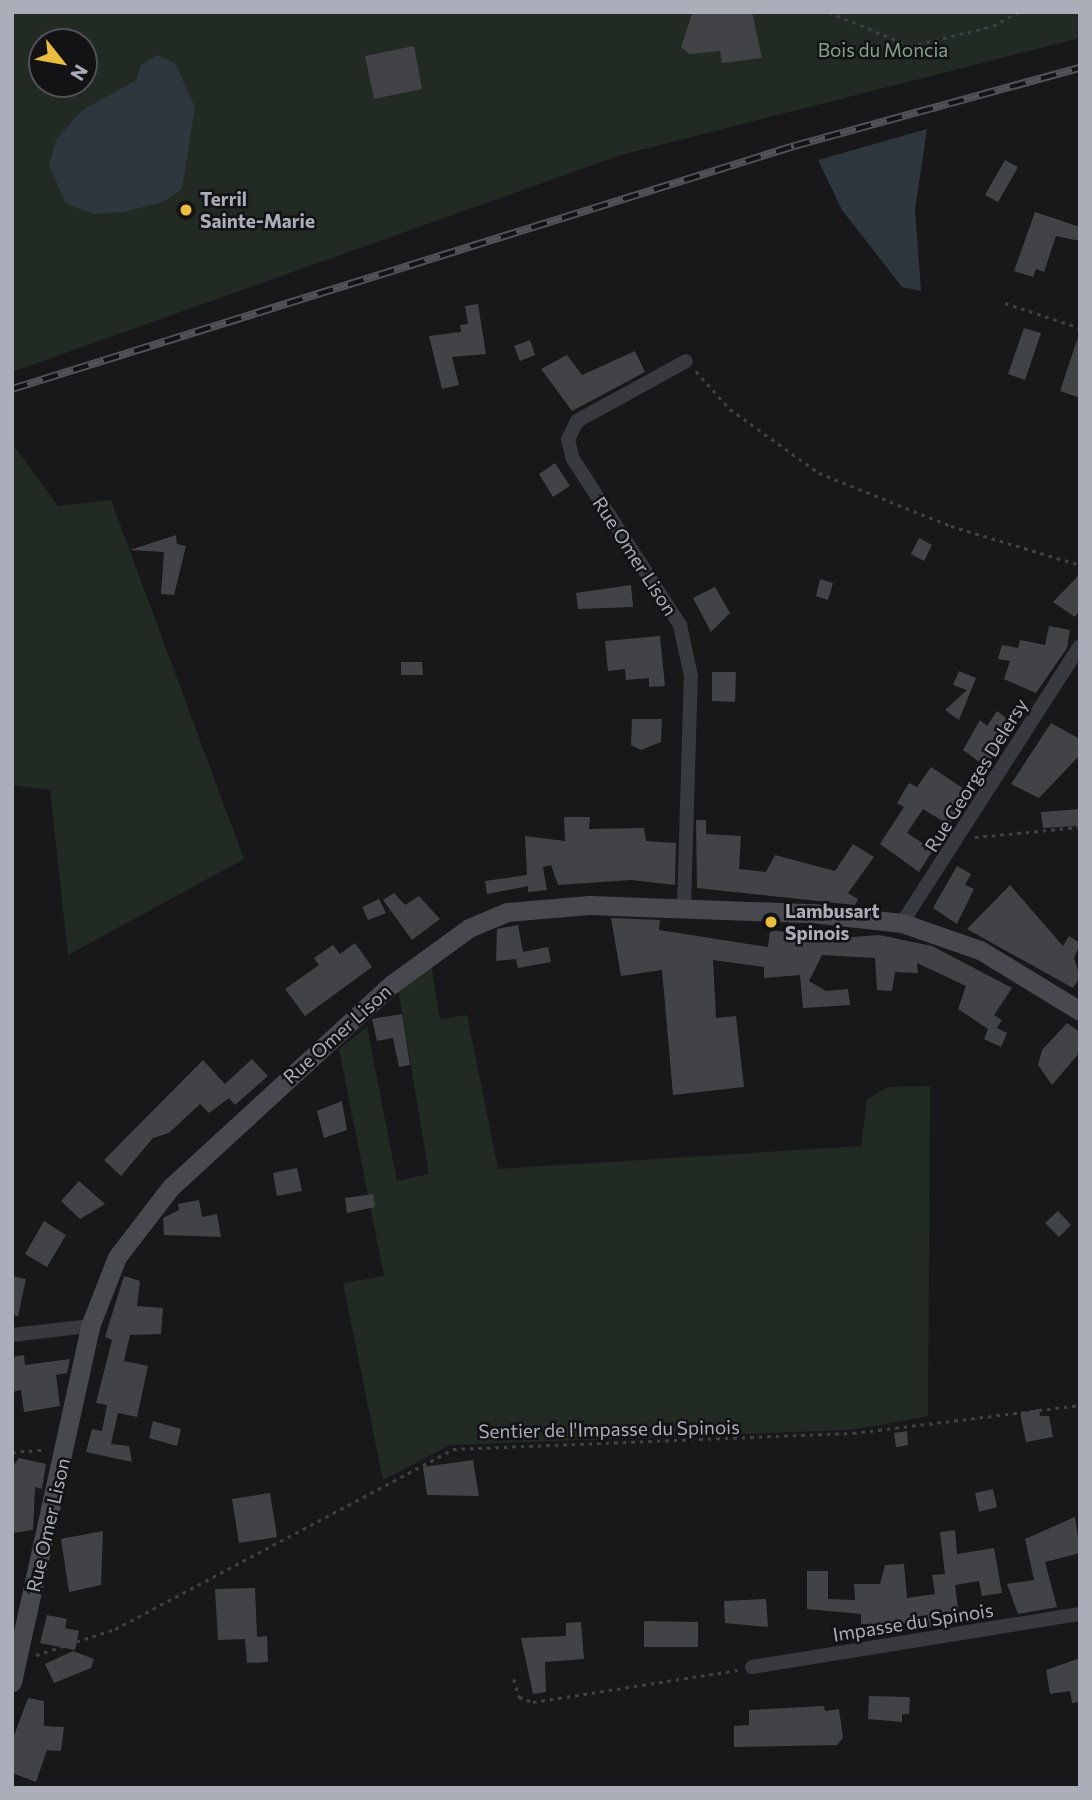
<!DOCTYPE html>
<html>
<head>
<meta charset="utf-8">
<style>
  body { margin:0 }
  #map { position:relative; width:1092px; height:1800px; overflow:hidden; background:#18181a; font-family:Commissioner,sans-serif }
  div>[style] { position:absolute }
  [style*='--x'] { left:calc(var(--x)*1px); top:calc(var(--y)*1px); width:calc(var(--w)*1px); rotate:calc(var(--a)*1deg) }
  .green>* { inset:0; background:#222a24 }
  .water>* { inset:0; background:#2e363e }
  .building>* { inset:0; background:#424347 }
  .path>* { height:2.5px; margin-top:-1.25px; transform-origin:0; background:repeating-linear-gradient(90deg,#3f4146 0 3.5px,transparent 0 8.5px) }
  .street>* { height:14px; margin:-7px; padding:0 7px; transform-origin:7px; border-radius:7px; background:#393a3f }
  .secondary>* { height:19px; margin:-9.5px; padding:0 9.5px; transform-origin:9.5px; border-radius:9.5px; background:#47494f }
  .rail>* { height:8px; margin-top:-4px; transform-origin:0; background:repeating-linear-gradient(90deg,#131315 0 16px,#505258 0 32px); box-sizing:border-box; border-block:2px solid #505258 }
  .dots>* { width:19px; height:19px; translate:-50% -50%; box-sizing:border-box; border:4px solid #131315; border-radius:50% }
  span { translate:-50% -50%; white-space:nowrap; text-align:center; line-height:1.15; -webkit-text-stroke:5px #131315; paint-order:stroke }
  .park-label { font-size:19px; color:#83a387 }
  .poi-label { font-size:19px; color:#abaeb9; font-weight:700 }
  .left { translate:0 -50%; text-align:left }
  .street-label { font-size:19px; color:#abaeb9 }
  .frame { position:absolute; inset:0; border:14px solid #abaeb9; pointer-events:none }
  .north { position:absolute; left:28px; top:28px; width:70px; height:70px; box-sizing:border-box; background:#131315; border:2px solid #505157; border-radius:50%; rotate:121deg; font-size:19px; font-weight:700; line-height:28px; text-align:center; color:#abaeb9 }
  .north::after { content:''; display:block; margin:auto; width:24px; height:32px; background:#eabd3f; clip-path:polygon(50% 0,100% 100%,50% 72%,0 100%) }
</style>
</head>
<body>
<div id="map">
  <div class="green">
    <i style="clip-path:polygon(evenodd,12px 12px,1080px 12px,1080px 38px,621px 155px,12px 372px,12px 12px,42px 42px,84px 42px,84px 84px,42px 84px,42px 42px)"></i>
    <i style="clip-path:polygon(12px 443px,58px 506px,111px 500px,244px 859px,68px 955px,50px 790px,12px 785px)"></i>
    <i style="clip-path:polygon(431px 964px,440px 1019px,467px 1015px,498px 1169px,861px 1146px,867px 1099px,888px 1087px,930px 1086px,928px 1416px,851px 1430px,450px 1445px,383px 1480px,343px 1283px,384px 1276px,339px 1049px,367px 1027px,397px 1181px,429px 1174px,398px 988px)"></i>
  </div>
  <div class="water">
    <i style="clip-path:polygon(157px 55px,175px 63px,195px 107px,182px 189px,163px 202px,123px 212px,95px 214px,66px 204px,49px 165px,56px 140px,81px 111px,136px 80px,141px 65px)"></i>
    <i style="clip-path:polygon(927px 129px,915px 209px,921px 291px,902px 287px,842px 210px,818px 160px)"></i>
  </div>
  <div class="building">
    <i style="clip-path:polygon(752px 12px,762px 58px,722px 63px,720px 51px,689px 54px,681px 47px,692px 14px)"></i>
    <i style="clip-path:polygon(414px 46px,422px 89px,374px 99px,365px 56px)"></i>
    <i style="clip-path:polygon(1005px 160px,1018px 167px,998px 202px,985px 195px)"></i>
    <i style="clip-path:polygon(1035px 212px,1080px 227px,1080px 241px,1056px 236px,1044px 272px,1036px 269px,1033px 277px,1014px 271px)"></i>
    <i style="clip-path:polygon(478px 304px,486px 354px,452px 357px,459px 385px,442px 389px,429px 336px,461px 332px,460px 325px,468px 324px,465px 306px)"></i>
    <i style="clip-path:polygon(1024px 328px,1041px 333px,1025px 380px,1008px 374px)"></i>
    <i style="clip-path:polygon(530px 340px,535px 355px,520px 361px,514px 346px)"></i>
    <i style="clip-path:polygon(1077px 340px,1080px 340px,1080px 398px,1060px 391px)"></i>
    <i style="clip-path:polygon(635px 351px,645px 372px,572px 411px,541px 369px,567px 355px,582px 375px)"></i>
    <i style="clip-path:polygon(555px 463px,570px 486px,553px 497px,539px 474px)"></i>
    <i style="clip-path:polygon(176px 535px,177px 544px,186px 546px,174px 595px,161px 594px,164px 552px,130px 550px)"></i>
    <i style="clip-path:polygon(919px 538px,932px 545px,924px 561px,911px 554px)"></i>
    <i style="clip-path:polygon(1080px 574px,1080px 610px,1075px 617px,1053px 602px)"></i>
    <i style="clip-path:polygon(820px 579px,833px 583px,828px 600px,816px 596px)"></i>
    <i style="clip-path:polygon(631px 585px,633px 607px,578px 609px,576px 593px)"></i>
    <i style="clip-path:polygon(715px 587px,730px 613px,711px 632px,693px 598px)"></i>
    <i style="clip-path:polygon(1049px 626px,1070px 630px,1067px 648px,1036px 693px,1004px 679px,1010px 661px,998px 659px,1002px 645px,1018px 648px,1020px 640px,1045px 645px)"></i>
    <i style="clip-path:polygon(660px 636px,665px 686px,649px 687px,649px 678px,626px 680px,625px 669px,608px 671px,605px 641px)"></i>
    <i style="clip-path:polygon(401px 662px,422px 662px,423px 675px,401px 675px)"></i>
    <i style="clip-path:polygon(959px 671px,976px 678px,959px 720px,945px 710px,967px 690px,953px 685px)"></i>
    <i style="clip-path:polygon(712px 672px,736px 672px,735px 702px,712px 701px)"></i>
    <i style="clip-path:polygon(997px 711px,1015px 725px,986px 767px,963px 750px,980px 720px,987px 726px)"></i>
    <i style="clip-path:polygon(632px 719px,662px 719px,661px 742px,641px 750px,631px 745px)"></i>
    <i style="clip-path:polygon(1051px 723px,1080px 739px,1080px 755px,1039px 798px,1011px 784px)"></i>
    <i style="clip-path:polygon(931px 767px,970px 793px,949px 825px,923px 809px,907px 833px,933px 850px,919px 872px,880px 844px,904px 807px,897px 803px,909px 783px,917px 787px)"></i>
    <i style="clip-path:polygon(1080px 809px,1080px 826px,1043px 828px,1041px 812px)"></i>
    <i style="clip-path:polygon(564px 817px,590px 817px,589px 829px,644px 828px,646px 841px,676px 843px,675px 885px,631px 880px,558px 885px,551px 865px,543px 867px,547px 890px,528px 892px,528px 886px,487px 894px,485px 881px,527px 875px,525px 836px,565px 841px)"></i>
    <i style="clip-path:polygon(696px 820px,706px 820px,706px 834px,741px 836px,739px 869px,766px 872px,775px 855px,835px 871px,853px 844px,874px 857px,848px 893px,858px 899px,855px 905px,697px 888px)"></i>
    <i style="clip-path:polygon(957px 866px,971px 874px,965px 885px,974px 889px,957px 924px,933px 908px)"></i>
    <i style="clip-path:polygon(1010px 885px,1063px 946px,1069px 936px,1080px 943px,1074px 958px,1080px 977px,1073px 988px,967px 929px)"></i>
    <i style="clip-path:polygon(394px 893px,405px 905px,419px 896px,440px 919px,412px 940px,383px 900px)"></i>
    <i style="clip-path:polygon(379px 899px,386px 913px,368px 920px,362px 907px)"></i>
    <i style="clip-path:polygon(611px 918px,660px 920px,659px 930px,768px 947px,770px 930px,838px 938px,879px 935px,932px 946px,1012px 988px,994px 1015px,1002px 1020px,997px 1028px,1007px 1033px,1001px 1047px,984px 1039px,988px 1029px,958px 1009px,966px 986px,917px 963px,918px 973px,895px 972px,892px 991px,877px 990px,875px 958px,822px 955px,809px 981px,826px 991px,848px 989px,850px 1005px,803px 1008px,800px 975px,764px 978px,764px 967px,713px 960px,716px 1018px,736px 1016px,744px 1087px,673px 1095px,662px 970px,621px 976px)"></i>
    <i style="clip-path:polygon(518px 925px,523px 952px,548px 947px,551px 962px,518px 968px,516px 959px,496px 961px,497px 929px)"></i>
    <i style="clip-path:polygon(355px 943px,372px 967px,305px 1016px,285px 989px,319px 965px,314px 958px,333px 945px,340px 954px)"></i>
    <i style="clip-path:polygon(402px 1014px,410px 1065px,399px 1067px,393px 1038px,377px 1041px,372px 1019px)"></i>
    <i style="clip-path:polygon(1067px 1023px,1080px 1032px,1080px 1052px,1052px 1085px,1038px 1065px,1042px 1050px)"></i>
    <i style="clip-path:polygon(252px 1059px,268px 1076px,235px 1105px,229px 1098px,209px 1113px,200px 1104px,169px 1133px,153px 1138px,121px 1176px,104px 1160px,203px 1060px,225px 1084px)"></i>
    <i style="clip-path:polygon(342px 1101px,347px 1130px,324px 1138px,317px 1111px)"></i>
    <i style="clip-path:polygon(297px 1168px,302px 1191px,277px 1196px,273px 1173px)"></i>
    <i style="clip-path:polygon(79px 1181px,105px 1204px,80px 1219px,61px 1201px)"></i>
    <i style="clip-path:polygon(373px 1194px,375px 1207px,347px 1213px,345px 1198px)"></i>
    <i style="clip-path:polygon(199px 1200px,202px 1217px,217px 1214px,221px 1237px,164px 1235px,163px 1218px,179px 1210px,178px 1204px)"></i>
    <i style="clip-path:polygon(1058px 1211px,1071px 1225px,1059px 1237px,1045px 1223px)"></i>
    <i style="clip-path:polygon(44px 1221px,66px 1235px,47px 1267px,25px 1254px)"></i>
    <i style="clip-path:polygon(12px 1276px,26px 1279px,18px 1316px,12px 1315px)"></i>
    <i style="clip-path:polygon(124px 1276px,140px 1281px,137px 1306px,163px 1308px,161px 1334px,130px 1335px,124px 1361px,148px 1366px,137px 1417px,118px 1413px,111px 1444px,129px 1446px,132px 1462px,86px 1452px,92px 1429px,102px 1431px,107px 1405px,96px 1403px,112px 1340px,105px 1337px)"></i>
    <i style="clip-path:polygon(24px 1355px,25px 1365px,70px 1359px,67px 1373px,56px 1375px,60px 1406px,24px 1412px,21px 1390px,12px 1392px,12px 1357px)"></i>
    <i style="clip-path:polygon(1039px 1409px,1040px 1416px,1049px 1416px,1053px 1437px,1026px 1442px,1020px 1413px)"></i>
    <i style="clip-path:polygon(153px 1421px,181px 1429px,177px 1446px,149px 1438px)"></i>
    <i style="clip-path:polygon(907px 1431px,908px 1445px,896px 1447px,894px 1433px)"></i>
    <i style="clip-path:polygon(19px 1458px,46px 1464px,42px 1489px,35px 1487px,33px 1530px,12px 1533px,12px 1467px)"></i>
    <i style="clip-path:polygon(473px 1460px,479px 1496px,427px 1495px,423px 1467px)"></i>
    <i style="clip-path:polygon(993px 1489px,997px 1507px,979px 1512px,975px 1493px)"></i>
    <i style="clip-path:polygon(270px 1493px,277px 1537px,239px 1543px,232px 1499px)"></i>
    <i style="clip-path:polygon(1075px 1517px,1080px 1553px,1045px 1562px,1057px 1607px,1018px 1614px,1007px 1584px,1034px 1580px,1025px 1539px)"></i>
    <i style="clip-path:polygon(955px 1530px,957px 1554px,994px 1548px,1002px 1593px,982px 1596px,979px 1581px,955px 1585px,960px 1624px,916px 1629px,916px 1623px,861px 1624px,861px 1614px,807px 1609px,807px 1571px,828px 1571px,828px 1599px,855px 1600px,854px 1584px,880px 1584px,885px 1565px,904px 1564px,907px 1598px,935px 1594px,932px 1575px,945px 1574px,940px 1532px)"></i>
    <i style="clip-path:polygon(103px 1531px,101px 1585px,69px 1592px,61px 1539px)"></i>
    <i style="clip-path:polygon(255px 1588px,257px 1637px,267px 1636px,268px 1662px,247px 1663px,245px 1639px,218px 1640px,215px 1589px)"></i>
    <i style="clip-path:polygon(766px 1599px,768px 1627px,725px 1623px,724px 1601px)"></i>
    <i style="clip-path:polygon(47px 1615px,67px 1619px,65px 1628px,79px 1631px,75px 1650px,40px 1643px)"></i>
    <i style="clip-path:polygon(644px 1621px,698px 1622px,698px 1647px,644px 1647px)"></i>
    <i style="clip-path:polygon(581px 1622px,584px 1659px,545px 1662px,546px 1692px,533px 1694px,521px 1638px,566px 1636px,566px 1623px)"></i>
    <i style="clip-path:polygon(73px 1651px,94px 1659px,91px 1668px,54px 1683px,45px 1664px)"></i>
    <i style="clip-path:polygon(1080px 1658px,1080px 1702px,1072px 1703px,1070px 1691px,1050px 1694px,1046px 1670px)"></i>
    <i style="clip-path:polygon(869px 1696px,910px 1697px,909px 1714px,902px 1714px,902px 1722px,868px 1719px)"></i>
    <i style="clip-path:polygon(28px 1698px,44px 1701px,44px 1726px,64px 1727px,61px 1751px,47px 1750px,36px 1782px,12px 1773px,12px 1741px)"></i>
    <i style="clip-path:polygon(824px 1706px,825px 1711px,839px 1709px,843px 1738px,837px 1745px,734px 1747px,734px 1726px,749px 1725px,749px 1710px)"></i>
  </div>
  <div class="path">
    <i style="--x:829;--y:12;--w:88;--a:22.8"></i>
    <i style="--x:910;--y:46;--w:85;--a:-13.5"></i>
    <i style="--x:993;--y:26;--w:29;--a:-29"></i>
    <i style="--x:1005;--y:303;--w:79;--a:18.4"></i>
    <i style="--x:696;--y:371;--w:51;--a:48.2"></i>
    <i style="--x:730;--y:409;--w:110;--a:35.7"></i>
    <i style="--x:819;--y:473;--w:142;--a:21.9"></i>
    <i style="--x:951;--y:526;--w:135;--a:16.8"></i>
    <i style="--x:975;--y:837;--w:105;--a:-5.4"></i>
    <i style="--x:12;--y:1452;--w:32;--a:-4"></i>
    <i style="--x:36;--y:1655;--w:83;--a:-18.2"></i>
    <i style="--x:115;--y:1629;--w:383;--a:-28"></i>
    <i style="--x:453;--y:1449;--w:400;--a:-2.3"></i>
    <i style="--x:853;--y:1433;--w:229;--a:-7"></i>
    <i style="--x:514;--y:1679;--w:19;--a:74"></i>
    <i style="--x:519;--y:1697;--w:15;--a:20"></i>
    <i style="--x:533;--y:1702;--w:207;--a:-8.9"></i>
  </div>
  <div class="street">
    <i style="--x:684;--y:906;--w:230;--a:-88.3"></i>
    <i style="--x:691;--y:676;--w:52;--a:-102.2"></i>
    <i style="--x:680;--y:625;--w:197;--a:-122.8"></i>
    <i style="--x:573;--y:459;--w:20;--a:-105"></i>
    <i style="--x:568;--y:440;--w:21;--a:-65"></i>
    <i style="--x:577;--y:421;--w:124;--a:-28.8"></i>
    <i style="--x:902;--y:923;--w:329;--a:-57.3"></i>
    <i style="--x:12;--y:1335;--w:79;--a:-6.6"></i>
    <i style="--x:752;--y:1667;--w:332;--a:-9.2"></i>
  </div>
  <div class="secondary">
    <i style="--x:12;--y:1682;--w:364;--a:-77.6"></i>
    <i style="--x:90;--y:1326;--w:74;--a:-68.6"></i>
    <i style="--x:117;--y:1257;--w:88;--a:-52.4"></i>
    <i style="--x:171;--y:1187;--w:300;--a:-42.6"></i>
    <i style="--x:392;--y:984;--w:95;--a:-36"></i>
    <i style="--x:469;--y:928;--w:41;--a:-22.8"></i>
    <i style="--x:507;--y:912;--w:82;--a:-4.9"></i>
    <i style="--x:589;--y:905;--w:223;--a:2.1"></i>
    <i style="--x:812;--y:913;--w:91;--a:6.3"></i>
    <i style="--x:902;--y:923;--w:83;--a:19.1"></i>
    <i style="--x:980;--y:950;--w:117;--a:31.4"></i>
  </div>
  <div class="rail">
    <i style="--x:12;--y:389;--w:819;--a:-17.26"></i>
    <i style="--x:794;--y:146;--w:296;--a:-15.3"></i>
  </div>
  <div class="dots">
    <i style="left:186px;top:210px;background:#eabd3f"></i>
    <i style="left:771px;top:922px;background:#eabd3f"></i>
  </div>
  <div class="park-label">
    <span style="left:883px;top:50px">Bois du Moncia</span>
  </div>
  <div class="poi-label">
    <span class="left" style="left:200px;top:210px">Terril<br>Sainte-Marie</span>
    <span class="left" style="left:785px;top:922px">Lambusart<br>Spinois</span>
  </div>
  <div class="street-label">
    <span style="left:635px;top:556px;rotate:57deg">Rue Omer Lison</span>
    <span style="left:976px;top:775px;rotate:-58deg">Rue Georges Delersy</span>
    <span style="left:337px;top:1034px;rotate:-42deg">Rue Omer Lison</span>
    <span style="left:609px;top:1429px;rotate:-1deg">Sentier de l'Impasse du Spinois</span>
    <span style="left:48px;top:1525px;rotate:-77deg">Rue Omer Lison</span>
    <span style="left:913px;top:1622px;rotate:-9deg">Impasse du Spinois</span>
  </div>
  <div class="frame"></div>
  <div class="north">N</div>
</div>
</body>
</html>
